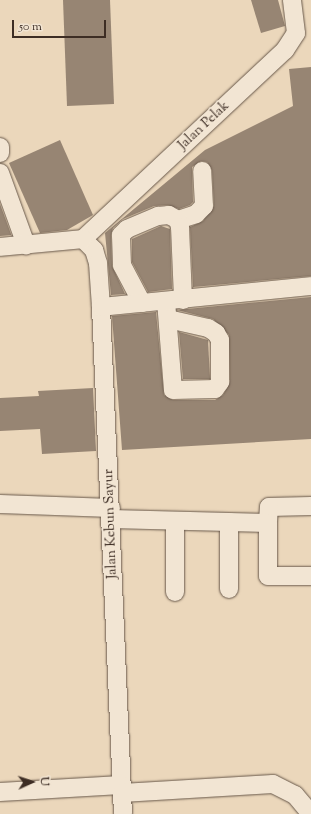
<!DOCTYPE html>
<html>
<head>
<meta charset="utf-8">
<style>
  body { margin:0 }
  #map { position:relative; width:311px; height:814px; overflow:hidden; background:#ebd7bb; font-family:"Sorts Mill Goudy",serif }
  div>[style] { position:absolute }
  [style*='--x'] { left:calc(var(--x)*1px); top:calc(var(--y)*1px); width:calc(var(--w)*1px); rotate:calc(var(--a)*1deg) }
  .building>* { inset:0; background:#978573 }
  .roads { filter:drop-shadow(0 0 1px #68584a) drop-shadow(0 0 1px #68584a) }
  .minor>* { height:18px; margin:-9px; padding:0 9px; transform-origin:9px; border-radius:9px; background:#f2e5d3 }
  span { translate:-50% -50%; white-space:nowrap; text-align:center; line-height:1.15; -webkit-text-stroke:3.5px #f2e5d3; paint-order:stroke }
  .street-label { font-size:14px; color:#3d2d24 }
  .north { position:absolute; left:12px; top:762px; width:40px; height:40px; -webkit-text-stroke:3px #f2e5d3; paint-order:stroke; rotate:87deg; font-size:11px; font-weight:700; line-height:16px; text-align:center; color:#3d2d24 }
  .north::after { content:''; display:block; margin:auto; width:14px; height:18px; background:#3d2d24; clip-path:polygon(50% 0,100% 100%,50% 72%,0 100%) }
  .scale { position:absolute; left:12px; top:20px; width:94px; height:18px; box-sizing:border-box; border:2px solid #3d2d24; border-top:0; padding-left:5px; font-size:12px; line-height:14px; white-space:nowrap; color:#3d2d24; -webkit-text-stroke:3px #f2e5d3; paint-order:stroke }
</style>
</head>
<body>
<div id="map">
  <div class="building">
    <i style="clip-path:polygon(63px 0,110px 0,114px 104px,67px 106px)"></i>
    <i style="clip-path:polygon(251px 0,278px 0,285px 26px,261px 33px)"></i>
    <i style="clip-path:polygon(311px 67px,311px 276px,193px 287px,190px 227px,203px 221px,214px 206px,212px 170px,207px 162px,201px 161px,192px 167px,193px 202px,190px 205px,179px 209px,168px 205px,154px 206px,123px 219px,113px 228px,111px 235px,112px 266px,125px 294px,111px 295px,105px 233px,205px 150px,293px 106px,289px 69px)"></i>
    <i style="clip-path:polygon(60px 140px,93px 215px,67px 230px,40px 233px,9px 163px)"></i>
    <i style="clip-path:polygon(0 204px,11px 234px,11px 235px,0 236px)"></i>
    <i style="clip-path:polygon(161px 226px,170px 229px,172px 289px,148px 292px,132px 262px,132px 239px)"></i>
    <i style="clip-path:polygon(311px 297px,311px 439px,122px 450px,112px 316px,156px 312px,164px 395px,173px 400px,215px 400px,223px 395px,230px 382px,229px 335px,213px 319px,177px 310px)"></i>
    <i style="clip-path:polygon(179px 332px,208px 340px,210px 379px,183px 379px)"></i>
    <i style="clip-path:polygon(93px 388px,96px 451px,42px 454px,40px 429px,0 431px,0 398px,39px 396px,38px 391px)"></i>
  </div>
  <div class="roads">
    <div class="minor">
      <i style="--x:0;--y:147;--w:6;--a:90"></i>
      <i style="--x:0;--y:173;--w:77;--a:70.1"></i>
      <i style="--x:178;--y:220;--w:19;--a:-18"></i>
      <i style="--x:196;--y:214;--w:11;--a:-45"></i>
      <i style="--x:204;--y:206;--w:35;--a:-93"></i>
      <i style="--x:83;--y:239;--w:16;--a:45"></i>
      <i style="--x:94;--y:250;--w:14;--a:73"></i>
      <i style="--x:98;--y:263;--w:44;--a:86.1"></i>
      <i style="--x:101;--y:307;--w:507;--a:87.52"></i>
      <i style="--x:83;--y:239;--w:277;--a:-43.1"></i>
      <i style="--x:285;--y:50;--w:20;--a:-57"></i>
      <i style="--x:296;--y:33;--w:33;--a:-97"></i>
      <i style="--x:0;--y:247;--w:83;--a:-5.5"></i>
      <i style="--x:166;--y:301;--w:89;--a:85.5"></i>
      <i style="--x:173;--y:390;--w:42;--a:-1.4"></i>
      <i style="--x:215;--y:389;--w:9;--a:-54"></i>
      <i style="--x:220;--y:382;--w:42;--a:-90"></i>
      <i style="--x:220;--y:340;--w:8;--a:-120"></i>
      <i style="--x:216;--y:333;--w:9;--a:-148"></i>
      <i style="--x:208;--y:328;--w:41;--a:-167.3"></i>
      <i style="--x:142;--y:303;--w:43;--a:-117.8"></i>
      <i style="--x:122;--y:265;--w:30;--a:-92"></i>
      <i style="--x:121;--y:235;--w:8;--a:-45"></i>
      <i style="--x:127;--y:229;--w:34;--a:-23"></i>
      <i style="--x:158;--y:216;--w:11;--a:-5"></i>
      <i style="--x:169;--y:215;--w:10;--a:29"></i>
      <i style="--x:178;--y:220;--w:7;--a:74"></i>
      <i style="--x:180;--y:227;--w:73;--a:87.6"></i>
      <i style="--x:101;--y:307;--w:211;--a:-5.7"></i>
      <i style="--x:0;--y:504;--w:111;--a:2.1"></i>
      <i style="--x:311;--y:506;--w:42;--a:178.6"></i>
      <i style="--x:269;--y:507;--w:16;--a:94"></i>
      <i style="--x:268;--y:523;--w:53;--a:90"></i>
      <i style="--x:268;--y:576;--w:43;--a:0"></i>
      <i style="--x:111;--y:519;--w:157;--a:1.5"></i>
      <i style="--x:175;--y:521;--w:71;--a:90"></i>
      <i style="--x:229;--y:589;--w:67;--a:-90"></i>
      <i style="--x:0;--y:792;--w:121;--a:-3.3"></i>
      <i style="--x:122;--y:793;--w:151;--a:-3.4"></i>
      <i style="--x:273;--y:784;--w:25;--a:27"></i>
      <i style="--x:295;--y:795;--w:25;--a:50"></i>
    </div>
  </div>
  <div class="street-label">
    <span style="left:204px;top:126px;rotate:-43deg">Jalan Pelak</span>
    <span style="left:111px;top:524px;rotate:-92deg">Jalan Kebun Sayur</span>
  </div>
  <div class="north">U</div>
  <div class="scale">50 m</div>
</div>
</body>
</html>
